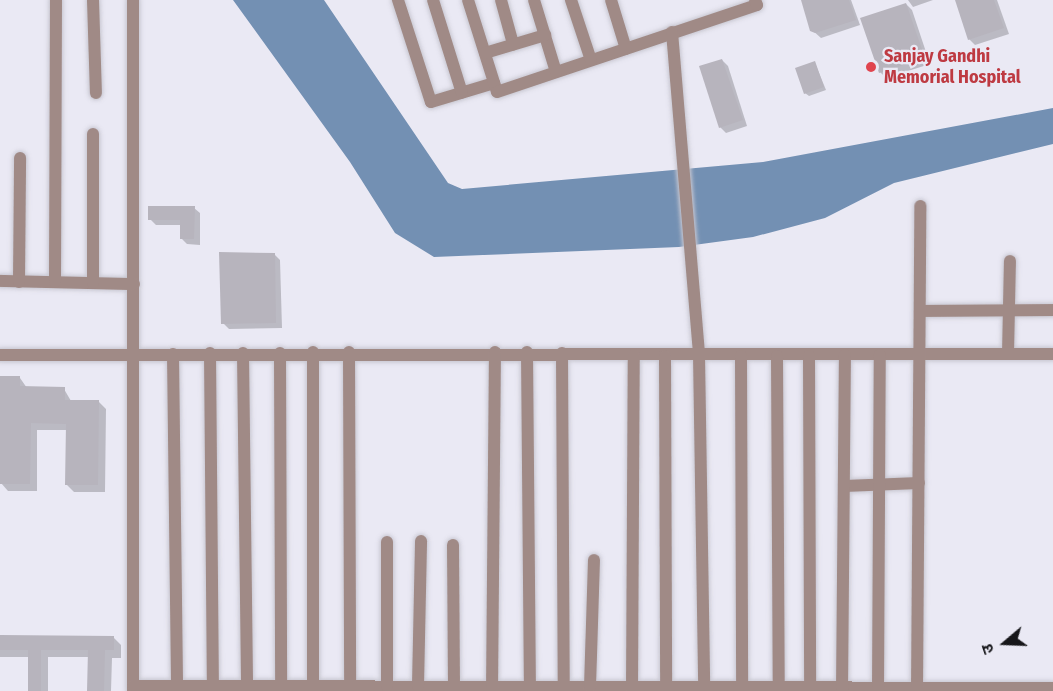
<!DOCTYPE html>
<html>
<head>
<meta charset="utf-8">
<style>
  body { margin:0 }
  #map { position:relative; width:1053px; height:691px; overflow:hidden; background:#eae9f4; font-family:"Fira Sans Condensed","Noto Sans Devanagari",sans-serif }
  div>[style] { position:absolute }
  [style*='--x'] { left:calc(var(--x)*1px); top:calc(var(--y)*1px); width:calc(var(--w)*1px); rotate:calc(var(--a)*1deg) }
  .water>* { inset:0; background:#7390b3 }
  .shadow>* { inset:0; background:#0003 }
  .building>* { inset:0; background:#b7b4bd }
  .roads { filter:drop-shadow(0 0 2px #c8c7d1) drop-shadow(0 0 2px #c8c7d1) }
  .minor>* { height:12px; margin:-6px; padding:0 6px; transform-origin:6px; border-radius:6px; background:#a08a86 }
  .dots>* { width:16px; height:16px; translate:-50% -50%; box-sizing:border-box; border:3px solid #eae9f4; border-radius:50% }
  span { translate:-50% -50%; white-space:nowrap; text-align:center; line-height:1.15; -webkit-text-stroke:4.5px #eae9f4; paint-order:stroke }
  .health-label { font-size:18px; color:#be3a42; font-weight:700 }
  .left { translate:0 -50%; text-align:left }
  .north { position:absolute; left:975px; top:613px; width:60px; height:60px; -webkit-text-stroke:4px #eae9f4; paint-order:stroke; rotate:251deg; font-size:16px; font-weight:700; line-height:24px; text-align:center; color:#17171a }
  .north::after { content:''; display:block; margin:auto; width:21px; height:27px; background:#17171a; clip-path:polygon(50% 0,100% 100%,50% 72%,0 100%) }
</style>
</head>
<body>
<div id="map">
  <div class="water">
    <i style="clip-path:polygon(233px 0,324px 0,448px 183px,462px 189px,763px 162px,1053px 108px,1053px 144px,894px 183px,825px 218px,753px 237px,679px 247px,434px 257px,395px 233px,350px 162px)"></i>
  </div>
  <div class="shadow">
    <i style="clip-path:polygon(802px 0,851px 0,860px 25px,821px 38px,812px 30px)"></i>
    <i style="clip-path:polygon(908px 0,933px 0,913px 7px)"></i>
    <i style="clip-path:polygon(956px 0,997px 0,1009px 34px,975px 45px,969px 39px)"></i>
    <i style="clip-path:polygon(906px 4px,912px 10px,930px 64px,886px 78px,880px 72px)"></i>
    <i style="clip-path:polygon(722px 60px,728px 66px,747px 126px,726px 133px,720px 127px)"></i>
    <i style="clip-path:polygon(815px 63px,826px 90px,809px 96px,805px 93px)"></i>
    <i style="clip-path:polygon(194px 208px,200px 213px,200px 245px,187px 244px,182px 239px,182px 225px,156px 225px,150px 219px)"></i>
    <i style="clip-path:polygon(274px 254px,280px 260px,282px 328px,229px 329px,223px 323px)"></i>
    <i style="clip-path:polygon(0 377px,20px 378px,27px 388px,64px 389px,71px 401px,99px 402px,106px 409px,105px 492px,74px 492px,66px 484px,67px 430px,37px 430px,37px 491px,8px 491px,1px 483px)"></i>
    <i style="clip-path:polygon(0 637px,113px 637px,121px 645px,121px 658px,112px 658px,111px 691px,88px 691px,89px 657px,48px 657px,48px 691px,29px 691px,30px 657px,0 657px)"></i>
  </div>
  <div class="building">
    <i style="clip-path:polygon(801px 0,849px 0,856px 20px,815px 33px,810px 31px)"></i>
    <i style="clip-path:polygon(955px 0,994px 0,1004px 28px,968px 40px)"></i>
    <i style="clip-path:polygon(906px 3px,925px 58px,879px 73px,860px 18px)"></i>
    <i style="clip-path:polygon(722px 59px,743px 120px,719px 128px,699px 66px)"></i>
    <i style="clip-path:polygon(815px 61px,824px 87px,804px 94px,795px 68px)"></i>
    <i style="clip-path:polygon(148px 206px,195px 206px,194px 239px,180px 239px,180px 220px,148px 220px)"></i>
    <i style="clip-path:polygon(219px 252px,275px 253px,276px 323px,221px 324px)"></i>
    <i style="clip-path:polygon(0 376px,20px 376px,20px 386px,65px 387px,65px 400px,99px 400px,98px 485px,65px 485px,66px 424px,31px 423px,30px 484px,0 484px)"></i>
    <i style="clip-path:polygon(0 635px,114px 636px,114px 650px,105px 650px,104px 691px,87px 691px,88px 650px,41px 650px,41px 691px,28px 691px,28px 650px,0 650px)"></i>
  </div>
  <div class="roads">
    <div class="minor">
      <i style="--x:93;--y:0;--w:93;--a:88.2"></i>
      <i style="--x:133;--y:0;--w:691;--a:90"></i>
      <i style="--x:398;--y:0;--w:107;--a:72.1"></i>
      <i style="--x:431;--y:102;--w:66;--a:-16.8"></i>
      <i style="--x:433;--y:0;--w:97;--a:72.7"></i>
      <i style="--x:468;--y:0;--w:96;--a:72.5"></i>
      <i style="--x:497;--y:92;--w:274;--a:-18.5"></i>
      <i style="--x:757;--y:5;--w:5;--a:-112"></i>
      <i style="--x:501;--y:0;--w:46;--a:74.7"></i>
      <i style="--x:534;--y:0;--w:75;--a:73"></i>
      <i style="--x:571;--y:0;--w:63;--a:71.6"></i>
      <i style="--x:611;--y:0;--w:51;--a:73"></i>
      <i style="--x:672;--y:32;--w:324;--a:85.2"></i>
      <i style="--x:699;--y:355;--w:336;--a:89.1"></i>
      <i style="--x:485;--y:53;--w:63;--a:-16.7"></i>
      <i style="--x:0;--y:281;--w:134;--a:1.3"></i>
      <i style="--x:19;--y:282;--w:124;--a:-89.5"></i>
      <i style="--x:55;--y:282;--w:282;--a:-89.8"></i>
      <i style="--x:93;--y:283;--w:149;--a:-90"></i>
      <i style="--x:920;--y:311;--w:133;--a:-0.4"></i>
      <i style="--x:313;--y:352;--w:339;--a:90"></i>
      <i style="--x:349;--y:352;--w:339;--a:89.8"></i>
      <i style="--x:527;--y:352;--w:339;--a:89.5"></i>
      <i style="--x:210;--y:353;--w:338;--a:89.5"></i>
      <i style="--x:243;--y:353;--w:338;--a:89.3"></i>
      <i style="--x:280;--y:353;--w:338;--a:89.8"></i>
      <i style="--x:562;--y:353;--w:338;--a:89.7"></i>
      <i style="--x:173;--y:354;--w:337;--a:89.3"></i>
      <i style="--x:1008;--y:354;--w:93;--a:-88.8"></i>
      <i style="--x:0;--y:355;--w:1053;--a:-0.05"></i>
      <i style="--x:665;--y:356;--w:335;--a:89.8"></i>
      <i style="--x:741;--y:356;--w:335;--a:89.8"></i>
      <i style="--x:777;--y:356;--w:335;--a:89.7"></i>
      <i style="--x:809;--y:356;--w:335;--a:89.8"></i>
      <i style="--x:844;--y:486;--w:75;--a:-2.3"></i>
      <i style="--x:453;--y:545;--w:141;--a:89.6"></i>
      <i style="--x:133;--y:686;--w:920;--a:0.12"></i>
      <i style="--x:387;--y:686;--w:144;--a:-90"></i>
      <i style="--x:418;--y:686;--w:145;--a:-88.8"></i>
      <i style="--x:590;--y:687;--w:127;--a:-88.2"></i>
      <i style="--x:492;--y:691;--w:339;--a:-89.5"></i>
      <i style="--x:632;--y:691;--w:336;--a:-89.7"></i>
      <i style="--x:842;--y:691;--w:336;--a:-89.5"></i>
      <i style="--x:878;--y:691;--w:336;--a:-89.7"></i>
      <i style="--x:917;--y:691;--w:485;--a:-89.6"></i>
    </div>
  </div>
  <div class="dots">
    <i style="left:871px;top:67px;background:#e0444e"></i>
  </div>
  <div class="health-label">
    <span class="left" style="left:884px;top:67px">Sanjay Gandhi<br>Memorial Hospital</span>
  </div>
  <div class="north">उ</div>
</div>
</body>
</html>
